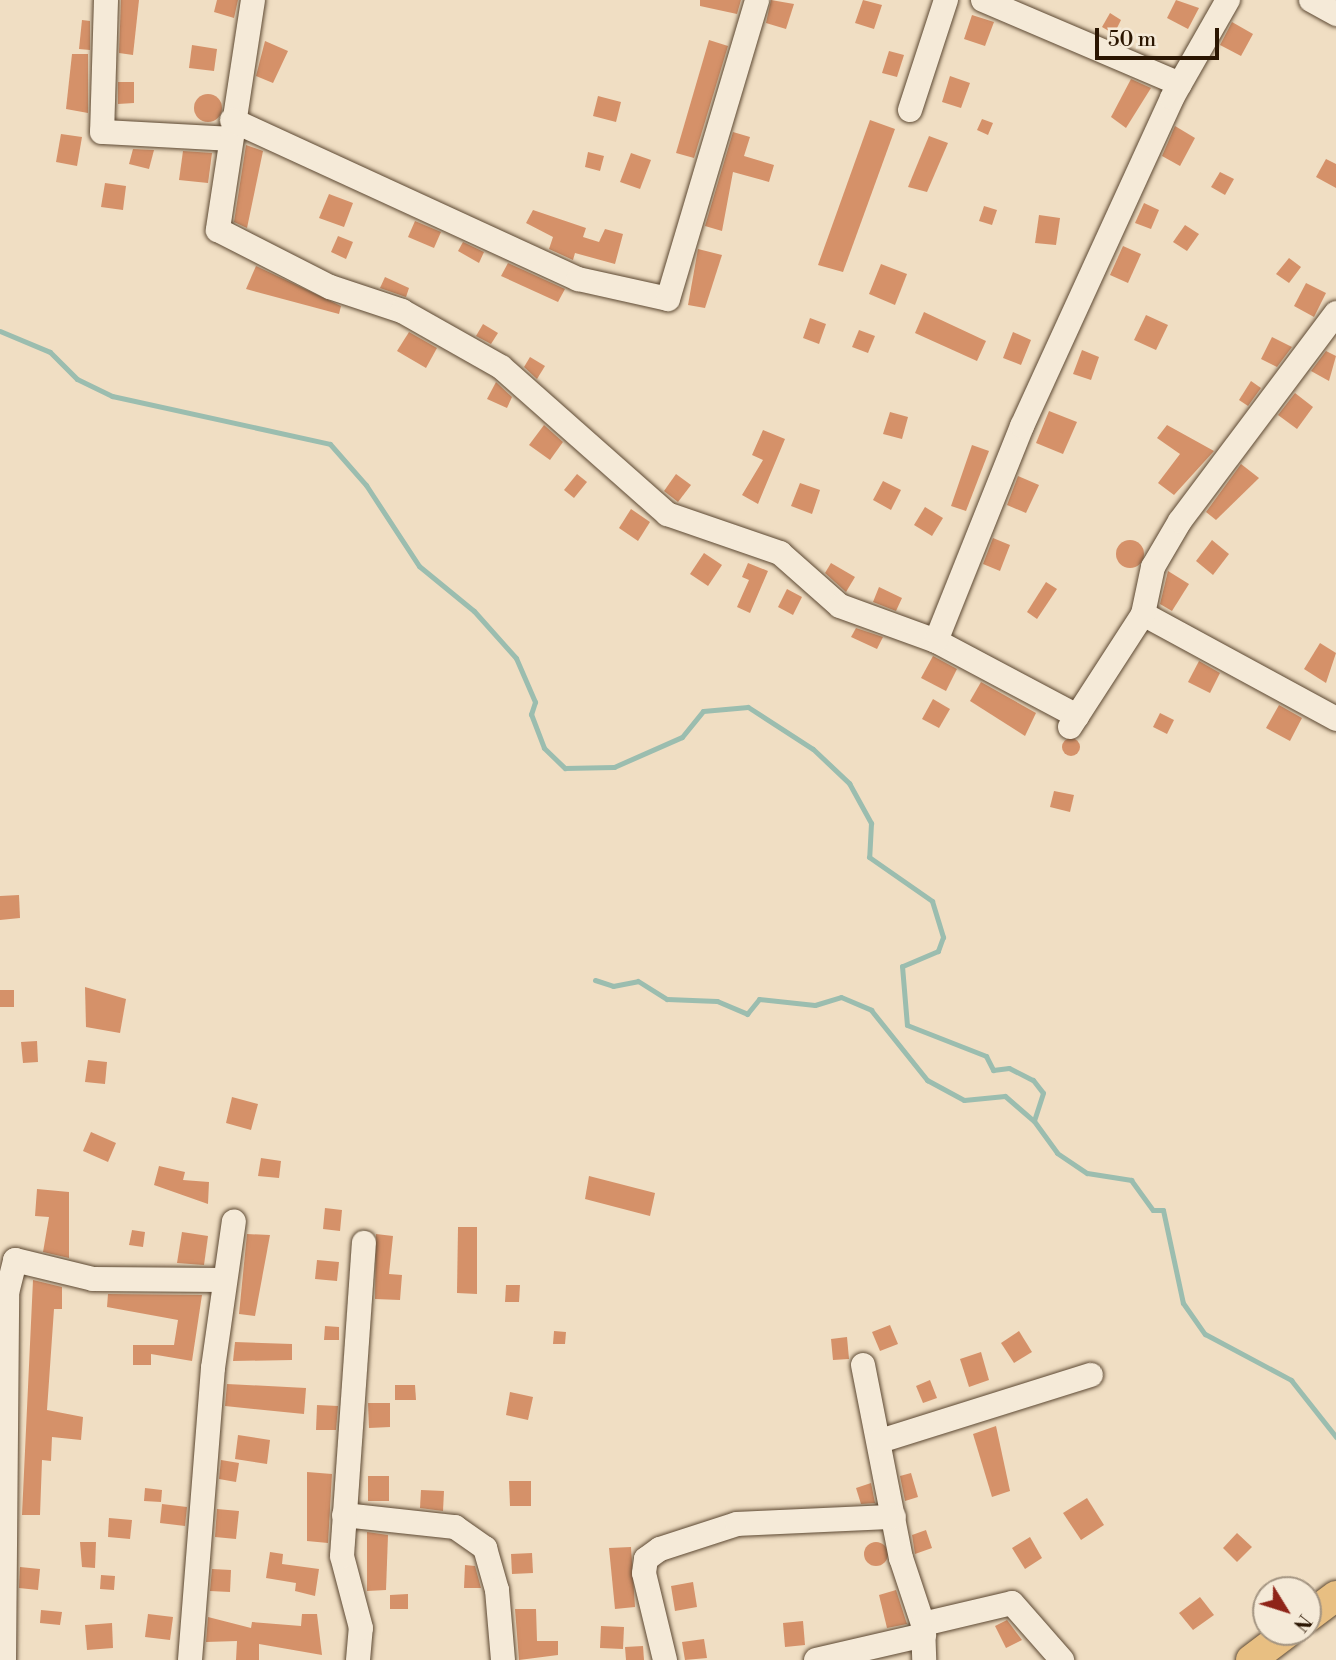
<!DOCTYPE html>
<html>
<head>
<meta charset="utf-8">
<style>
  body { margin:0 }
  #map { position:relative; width:1336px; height:1660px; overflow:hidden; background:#f0dec3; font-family:"Libre Bodoni",serif }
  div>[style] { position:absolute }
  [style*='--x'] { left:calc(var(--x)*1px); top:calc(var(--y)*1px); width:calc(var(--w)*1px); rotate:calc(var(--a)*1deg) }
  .stream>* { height:5px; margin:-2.5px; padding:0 2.5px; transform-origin:2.5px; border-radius:2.5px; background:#9bbdaf }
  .building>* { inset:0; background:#d59169 }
  .round { border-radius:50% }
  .roads { filter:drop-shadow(0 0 2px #5c4832) drop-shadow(0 0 2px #5c4832) }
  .minor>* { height:24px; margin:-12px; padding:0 12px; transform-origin:12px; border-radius:12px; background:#f5ead8 }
  .major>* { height:30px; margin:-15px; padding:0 15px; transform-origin:15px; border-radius:15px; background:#e8bf82 }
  span { translate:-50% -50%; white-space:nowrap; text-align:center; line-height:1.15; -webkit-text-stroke:5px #f5ead8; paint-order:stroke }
  .north { position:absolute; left:1252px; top:1576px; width:70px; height:70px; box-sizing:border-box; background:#f5ead8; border:2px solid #a49582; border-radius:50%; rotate:128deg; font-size:19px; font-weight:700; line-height:28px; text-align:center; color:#2b1602 }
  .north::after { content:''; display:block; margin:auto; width:24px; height:32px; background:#8f2418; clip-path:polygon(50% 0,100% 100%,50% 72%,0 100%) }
  .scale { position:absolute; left:1095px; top:28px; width:124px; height:32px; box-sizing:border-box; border:4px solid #2b1602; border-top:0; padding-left:9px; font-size:21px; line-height:24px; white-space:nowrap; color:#2b1602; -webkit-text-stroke:5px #f5ead8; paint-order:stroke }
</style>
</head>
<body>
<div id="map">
  <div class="stream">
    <i style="--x:0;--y:331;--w:54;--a:22.8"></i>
    <i style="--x:50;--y:352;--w:38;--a:45"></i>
    <i style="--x:77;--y:379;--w:39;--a:26"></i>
    <i style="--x:112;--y:396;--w:223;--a:12.4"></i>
    <i style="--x:330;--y:444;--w:55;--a:48.7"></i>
    <i style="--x:366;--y:485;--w:97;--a:56.8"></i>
    <i style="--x:419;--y:566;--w:71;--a:39.3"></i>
    <i style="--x:474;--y:611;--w:63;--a:48.2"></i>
    <i style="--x:516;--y:658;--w:48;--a:66.6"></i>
    <i style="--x:535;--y:702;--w:13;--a:108"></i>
    <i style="--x:531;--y:714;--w:36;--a:69"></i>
    <i style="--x:544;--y:748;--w:29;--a:44"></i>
    <i style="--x:565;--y:768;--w:49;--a:-1.2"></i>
    <i style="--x:614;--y:767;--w:74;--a:-23.8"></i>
    <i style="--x:682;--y:737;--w:33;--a:-51"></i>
    <i style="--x:703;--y:711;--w:45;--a:-5.1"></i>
    <i style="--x:748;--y:707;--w:77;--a:32.9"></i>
    <i style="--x:813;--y:749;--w:50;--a:43.4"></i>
    <i style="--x:849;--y:783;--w:46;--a:61.2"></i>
    <i style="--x:871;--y:823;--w:34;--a:93"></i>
    <i style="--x:869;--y:857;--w:77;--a:34.9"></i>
    <i style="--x:932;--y:901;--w:38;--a:73"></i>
    <i style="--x:943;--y:937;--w:15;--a:110"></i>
    <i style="--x:938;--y:951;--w:39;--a:157"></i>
    <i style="--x:902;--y:966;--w:59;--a:85.2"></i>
    <i style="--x:907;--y:1025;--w:85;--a:21.4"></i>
    <i style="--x:986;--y:1056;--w:16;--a:63"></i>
    <i style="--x:993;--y:1070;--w:16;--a:-7"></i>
    <i style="--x:1009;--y:1068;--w:27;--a:27"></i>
    <i style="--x:1033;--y:1080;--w:16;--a:52"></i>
    <i style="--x:1043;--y:1093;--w:29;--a:108"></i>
    <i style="--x:1034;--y:1121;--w:39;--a:54"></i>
    <i style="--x:1057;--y:1153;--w:36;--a:34"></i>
    <i style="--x:1087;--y:1173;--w:45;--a:9"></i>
    <i style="--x:1131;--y:1180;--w:37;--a:54"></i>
    <i style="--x:1153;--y:1210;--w:10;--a:0"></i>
    <i style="--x:1163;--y:1210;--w:95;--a:77.9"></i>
    <i style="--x:1183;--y:1303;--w:38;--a:55"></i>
    <i style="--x:1205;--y:1334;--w:98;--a:28.1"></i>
    <i style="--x:1291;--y:1380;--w:73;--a:51.7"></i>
    <i style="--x:595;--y:980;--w:19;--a:18"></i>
    <i style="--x:613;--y:986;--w:25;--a:-11"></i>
    <i style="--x:638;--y:981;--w:34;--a:32"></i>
    <i style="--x:667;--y:999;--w:50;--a:2.3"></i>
    <i style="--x:717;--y:1001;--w:33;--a:23"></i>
    <i style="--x:747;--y:1014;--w:19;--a:-51"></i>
    <i style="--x:759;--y:999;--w:56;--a:6.1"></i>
    <i style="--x:815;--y:1005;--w:27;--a:-17"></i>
    <i style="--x:841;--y:997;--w:33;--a:23"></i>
    <i style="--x:871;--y:1010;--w:90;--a:51.3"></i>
    <i style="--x:927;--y:1080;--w:42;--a:28.4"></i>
    <i style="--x:964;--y:1100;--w:41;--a:-5.6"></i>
    <i style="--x:1005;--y:1096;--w:38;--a:41"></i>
  </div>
  <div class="building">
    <i style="clip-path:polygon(121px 0,139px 0,133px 55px,119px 53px)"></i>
    <i style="clip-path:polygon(217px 0,238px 0,234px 18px,214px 12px)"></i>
    <i style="clip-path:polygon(700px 0,741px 0,737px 14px,700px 6px)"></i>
    <i style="clip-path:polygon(771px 0,794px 4px,786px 29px,766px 23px)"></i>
    <i style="clip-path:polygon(863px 0,882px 5px,874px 29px,855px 23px)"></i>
    <i style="clip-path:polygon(1176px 0,1199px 8px,1188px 29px,1167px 18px)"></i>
    <i style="clip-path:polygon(1110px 13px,1121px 20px,1114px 34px,1102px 27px)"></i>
    <i style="clip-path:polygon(972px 15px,994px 22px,985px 46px,964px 39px)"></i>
    <i style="clip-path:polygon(82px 20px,90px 21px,90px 50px,79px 49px)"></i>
    <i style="clip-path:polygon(1232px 22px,1253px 34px,1241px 56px,1220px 45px)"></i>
    <i style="clip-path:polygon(709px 40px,728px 46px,694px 158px,676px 153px)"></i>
    <i style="clip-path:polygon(265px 41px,288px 51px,273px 83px,256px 76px)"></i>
    <i style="clip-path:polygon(192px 45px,217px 49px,214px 71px,189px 68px)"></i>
    <i style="clip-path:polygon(889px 51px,904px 55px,897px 77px,882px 73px)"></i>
    <i style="clip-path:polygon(72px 54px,88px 54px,88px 113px,66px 109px)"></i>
    <i style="clip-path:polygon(950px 76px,970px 83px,961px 108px,942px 102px)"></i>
    <i style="clip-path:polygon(1131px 79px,1151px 88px,1126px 128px,1111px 117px)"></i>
    <i style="clip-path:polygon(118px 82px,134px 82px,134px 103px,118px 104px)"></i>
    <i class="round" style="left:194px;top:94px;width:28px;height:28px"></i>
    <i style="clip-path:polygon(598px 96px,621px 102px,616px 122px,593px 116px)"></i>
    <i style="clip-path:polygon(982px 119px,993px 123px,988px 135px,977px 130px)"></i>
    <i style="clip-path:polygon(870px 120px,895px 129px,843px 272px,818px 265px)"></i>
    <i style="clip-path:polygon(1175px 126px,1195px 138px,1180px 166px,1162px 156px)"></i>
    <i style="clip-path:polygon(733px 132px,750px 137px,744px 156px,774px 165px,769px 182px,733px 172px,722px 231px,705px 226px)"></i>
    <i style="clip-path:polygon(61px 134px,82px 137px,77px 166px,56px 162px)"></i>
    <i style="clip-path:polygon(929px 136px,948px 143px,927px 192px,908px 187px)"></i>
    <i style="clip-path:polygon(246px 145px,263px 151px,247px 228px,234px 222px)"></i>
    <i style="clip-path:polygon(133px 149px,154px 150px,149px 169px,129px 164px)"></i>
    <i style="clip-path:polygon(183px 151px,212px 153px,208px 183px,179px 180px)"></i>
    <i style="clip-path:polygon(588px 152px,604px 156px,600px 171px,585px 167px)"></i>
    <i style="clip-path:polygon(631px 153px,651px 160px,640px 189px,620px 182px)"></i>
    <i style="clip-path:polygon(1326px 159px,1336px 164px,1336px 188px,1316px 177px)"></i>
    <i style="clip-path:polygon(1220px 172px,1234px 179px,1225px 195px,1211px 187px)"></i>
    <i style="clip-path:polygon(105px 183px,126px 186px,123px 210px,101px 207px)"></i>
    <i style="clip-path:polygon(329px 194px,353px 203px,344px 227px,319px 218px)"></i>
    <i style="clip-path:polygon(1144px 203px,1159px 210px,1151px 229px,1135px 223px)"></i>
    <i style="clip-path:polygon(984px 206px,997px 210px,992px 225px,979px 221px)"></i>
    <i style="clip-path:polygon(533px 210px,586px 228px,583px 237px,599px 242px,605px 229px,623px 234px,615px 264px,575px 253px,573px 260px,549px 249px,553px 237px,526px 223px)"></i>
    <i style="clip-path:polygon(1039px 215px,1060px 218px,1056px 245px,1035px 243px)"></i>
    <i style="clip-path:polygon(415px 221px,441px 232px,434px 248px,408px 237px)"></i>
    <i style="clip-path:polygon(1185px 225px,1199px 234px,1187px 251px,1173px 242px)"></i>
    <i style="clip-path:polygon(338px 236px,353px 242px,346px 259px,331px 252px)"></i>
    <i style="clip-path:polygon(463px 242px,484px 252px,479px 263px,458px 251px)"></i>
    <i style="clip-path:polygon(1123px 246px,1141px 254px,1128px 283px,1110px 275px)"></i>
    <i style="clip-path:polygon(698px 249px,722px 255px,705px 308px,688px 305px)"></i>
    <i style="clip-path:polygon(1289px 258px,1301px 267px,1289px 283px,1276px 274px)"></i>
    <i style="clip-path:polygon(508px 263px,565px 289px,558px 302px,501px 276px)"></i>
    <i style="clip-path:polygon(881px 264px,907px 274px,895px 305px,869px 294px)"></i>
    <i style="clip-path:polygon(256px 266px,341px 306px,339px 314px,246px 289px)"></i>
    <i style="clip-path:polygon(385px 277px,409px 288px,406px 297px,380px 288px)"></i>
    <i style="clip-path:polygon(1306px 283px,1326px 293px,1314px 317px,1294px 306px)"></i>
    <i style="clip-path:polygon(924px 312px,986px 341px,977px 361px,915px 333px)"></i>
    <i style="clip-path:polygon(1146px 315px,1168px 325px,1156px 350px,1134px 340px)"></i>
    <i style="clip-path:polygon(810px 318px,826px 324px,819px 344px,803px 338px)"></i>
    <i style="clip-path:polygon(483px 324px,498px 333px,491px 344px,476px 336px)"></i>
    <i style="clip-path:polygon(859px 330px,875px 336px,868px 353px,852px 347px)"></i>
    <i style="clip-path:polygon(409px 332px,437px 348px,426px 368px,397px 351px)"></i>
    <i style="clip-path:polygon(1013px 332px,1031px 340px,1021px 365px,1003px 358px)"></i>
    <i style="clip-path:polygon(1272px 337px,1292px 347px,1277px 367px,1261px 359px)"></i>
    <i style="clip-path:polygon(1082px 350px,1099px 357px,1091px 380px,1073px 374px)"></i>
    <i style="clip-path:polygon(1326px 351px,1336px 356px,1329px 381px,1311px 371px)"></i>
    <i style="clip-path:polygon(530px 357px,545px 366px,537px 379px,524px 367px)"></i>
    <i style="clip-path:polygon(1251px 381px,1261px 388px,1248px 406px,1239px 400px)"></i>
    <i style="clip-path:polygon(496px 382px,512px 397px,507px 408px,487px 399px)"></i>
    <i style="clip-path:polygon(1295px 393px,1313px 407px,1297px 429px,1278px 415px)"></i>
    <i style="clip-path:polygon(1049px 411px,1077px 422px,1063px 454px,1036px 443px)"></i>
    <i style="clip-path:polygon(890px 412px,908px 417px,902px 439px,883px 434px)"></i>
    <i style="clip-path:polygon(544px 425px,563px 442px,550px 460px,529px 445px)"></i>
    <i style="clip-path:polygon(1167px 425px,1214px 451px,1174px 495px,1158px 483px,1180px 454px,1157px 438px)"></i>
    <i style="clip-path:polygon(763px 430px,785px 439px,758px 504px,742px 495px,763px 460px,752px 455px)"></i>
    <i style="clip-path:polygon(972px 445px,989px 451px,966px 511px,951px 506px)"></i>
    <i style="clip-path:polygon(1241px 464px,1259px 478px,1216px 520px,1206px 512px)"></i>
    <i style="clip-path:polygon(577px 474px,587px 482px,574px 498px,564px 490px)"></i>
    <i style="clip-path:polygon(676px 474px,691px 485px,678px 502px,664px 491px)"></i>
    <i style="clip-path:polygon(1018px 476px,1039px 485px,1026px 513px,1007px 505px)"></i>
    <i style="clip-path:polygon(883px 481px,901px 490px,891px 510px,873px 500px)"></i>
    <i style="clip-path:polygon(800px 483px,820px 490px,812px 514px,791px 506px)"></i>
    <i style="clip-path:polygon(925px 507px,943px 518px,932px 536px,914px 525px)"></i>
    <i style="clip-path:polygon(631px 509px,650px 522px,638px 541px,619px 528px)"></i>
    <i style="clip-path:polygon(993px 538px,1010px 545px,1000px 571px,983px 564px)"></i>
    <i class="round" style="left:1116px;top:540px;width:28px;height:28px"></i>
    <i style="clip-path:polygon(1212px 540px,1229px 554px,1213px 575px,1196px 561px)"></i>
    <i style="clip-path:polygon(704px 553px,722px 565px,708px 586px,690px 574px)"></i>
    <i style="clip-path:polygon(748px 563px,768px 571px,750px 613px,737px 607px,749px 580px,742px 577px)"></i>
    <i style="clip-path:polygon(831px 563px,855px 577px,846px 592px,825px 573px)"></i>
    <i style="clip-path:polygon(1168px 571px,1189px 584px,1172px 611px,1160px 604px)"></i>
    <i style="clip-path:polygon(1046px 582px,1057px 589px,1037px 619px,1027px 612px)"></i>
    <i style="clip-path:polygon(879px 587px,902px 598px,896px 611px,873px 602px)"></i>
    <i style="clip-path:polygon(787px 589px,802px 597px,793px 615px,778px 607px)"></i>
    <i style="clip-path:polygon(856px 628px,883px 637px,877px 649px,851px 637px)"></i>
    <i style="clip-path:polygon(1320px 643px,1336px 653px,1326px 683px,1304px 669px)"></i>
    <i style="clip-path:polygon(933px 656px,957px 669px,946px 691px,921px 678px)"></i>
    <i style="clip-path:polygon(1199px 661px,1220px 673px,1210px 693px,1188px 682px)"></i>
    <i style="clip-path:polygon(981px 682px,1036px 713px,1025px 736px,970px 701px)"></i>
    <i style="clip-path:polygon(933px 699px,950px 709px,939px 728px,922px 719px)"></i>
    <i style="clip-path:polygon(1279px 705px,1302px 718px,1290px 741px,1266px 728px)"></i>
    <i style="clip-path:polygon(1160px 713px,1174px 720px,1167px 734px,1153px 727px)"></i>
    <i class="round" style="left:1062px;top:738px;width:18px;height:18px"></i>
    <i style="clip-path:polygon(1054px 791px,1074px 795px,1070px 812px,1050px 807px)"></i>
    <i style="clip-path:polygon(19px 895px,20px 918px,0 920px,0 896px)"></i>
    <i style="clip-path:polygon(85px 987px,126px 999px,120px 1033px,86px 1027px)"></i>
    <i style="clip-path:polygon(0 990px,14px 990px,14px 1007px,0 1007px)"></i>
    <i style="clip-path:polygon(37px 1041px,38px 1062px,23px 1063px,21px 1042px)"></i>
    <i style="clip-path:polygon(88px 1060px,107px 1062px,105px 1084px,85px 1082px)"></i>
    <i style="clip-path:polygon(232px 1097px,258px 1104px,251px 1130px,226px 1123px)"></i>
    <i style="clip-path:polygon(91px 1132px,116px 1143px,108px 1162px,83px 1151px)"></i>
    <i style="clip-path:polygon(261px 1158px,281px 1161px,279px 1178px,258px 1176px)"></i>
    <i style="clip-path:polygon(159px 1166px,185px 1172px,183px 1180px,209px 1182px,208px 1204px,154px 1185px)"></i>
    <i style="clip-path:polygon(589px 1176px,655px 1193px,650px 1216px,585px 1199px)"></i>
    <i style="clip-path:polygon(37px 1189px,69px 1192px,69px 1258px,43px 1252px,49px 1217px,35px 1216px)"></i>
    <i style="clip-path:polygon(325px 1208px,342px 1210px,340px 1231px,323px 1229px)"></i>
    <i style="clip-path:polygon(458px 1227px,477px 1227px,477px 1294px,457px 1293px)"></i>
    <i style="clip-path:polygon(132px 1230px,145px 1232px,143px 1247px,129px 1245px)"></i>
    <i style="clip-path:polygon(182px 1232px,208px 1236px,204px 1265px,177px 1263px)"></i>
    <i style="clip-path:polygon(247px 1234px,270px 1235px,255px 1316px,239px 1314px)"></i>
    <i style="clip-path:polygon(376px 1234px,393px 1236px,389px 1274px,402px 1275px,400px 1300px,375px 1299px)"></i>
    <i style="clip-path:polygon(317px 1260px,339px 1262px,337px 1281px,315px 1279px)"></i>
    <i style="clip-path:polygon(33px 1280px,62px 1287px,62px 1309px,54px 1309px,47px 1410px,83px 1417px,81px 1440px,52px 1437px,51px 1461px,42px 1460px,40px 1515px,22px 1515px)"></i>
    <i style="clip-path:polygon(506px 1285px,520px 1285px,519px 1302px,505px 1302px)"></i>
    <i style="clip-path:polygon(108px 1294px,202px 1295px,192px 1361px,151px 1354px,151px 1365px,133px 1365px,133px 1345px,174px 1345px,178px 1320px,107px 1307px)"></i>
    <i style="clip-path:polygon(890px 1325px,898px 1344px,880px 1351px,872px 1332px)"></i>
    <i style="clip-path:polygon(325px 1326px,339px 1327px,339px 1340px,324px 1340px)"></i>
    <i style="clip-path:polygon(554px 1331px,566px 1332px,565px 1344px,553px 1344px)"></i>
    <i style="clip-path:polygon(1019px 1331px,1032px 1352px,1014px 1363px,1001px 1343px)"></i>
    <i style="clip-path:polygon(847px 1337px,849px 1359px,833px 1360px,831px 1339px)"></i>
    <i style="clip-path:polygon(235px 1342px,292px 1344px,292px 1360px,233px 1361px)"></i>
    <i style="clip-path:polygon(981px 1352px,989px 1380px,969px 1387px,960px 1359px)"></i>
    <i style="clip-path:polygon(930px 1380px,937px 1398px,923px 1403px,916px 1386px)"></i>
    <i style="clip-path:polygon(227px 1384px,306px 1388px,304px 1414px,225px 1406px)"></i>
    <i style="clip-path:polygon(395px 1385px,415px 1385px,416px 1400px,395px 1400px)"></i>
    <i style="clip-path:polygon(510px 1392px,533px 1397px,528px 1420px,506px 1415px)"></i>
    <i style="clip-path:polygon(368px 1403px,390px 1403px,390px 1427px,369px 1428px)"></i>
    <i style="clip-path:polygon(317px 1405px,338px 1406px,336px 1430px,316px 1430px)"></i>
    <i style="clip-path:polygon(996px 1426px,1010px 1491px,992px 1497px,973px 1434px)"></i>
    <i style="clip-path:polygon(238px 1435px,270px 1440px,267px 1464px,235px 1459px)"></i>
    <i style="clip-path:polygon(221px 1460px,239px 1463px,236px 1482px,219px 1479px)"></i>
    <i style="clip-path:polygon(307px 1472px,332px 1474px,328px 1543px,307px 1541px)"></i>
    <i style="clip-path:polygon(911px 1473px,918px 1497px,905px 1501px,900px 1476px)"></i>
    <i style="clip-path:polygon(368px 1476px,389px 1476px,389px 1501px,368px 1501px)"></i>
    <i style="clip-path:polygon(509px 1481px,531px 1481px,531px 1506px,510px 1506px)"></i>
    <i style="clip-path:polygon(871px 1483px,875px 1503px,861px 1504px,856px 1488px)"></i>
    <i style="clip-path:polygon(145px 1488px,162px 1490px,161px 1502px,144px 1501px)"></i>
    <i style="clip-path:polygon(421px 1490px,444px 1491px,443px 1511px,420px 1508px)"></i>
    <i style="clip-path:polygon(1087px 1498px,1104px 1525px,1081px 1540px,1063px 1513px)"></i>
    <i style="clip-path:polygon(162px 1504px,187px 1507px,185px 1526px,160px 1523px)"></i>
    <i style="clip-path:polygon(217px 1509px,239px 1511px,236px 1539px,215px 1537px)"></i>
    <i style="clip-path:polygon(109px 1518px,132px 1520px,130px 1539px,108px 1537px)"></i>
    <i style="clip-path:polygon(926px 1530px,932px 1548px,915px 1554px,912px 1535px)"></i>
    <i style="clip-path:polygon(367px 1532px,388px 1535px,386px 1590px,367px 1591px)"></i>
    <i style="clip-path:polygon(1237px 1533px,1252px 1547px,1237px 1562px,1223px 1548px)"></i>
    <i style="clip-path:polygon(1030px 1537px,1042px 1558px,1025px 1569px,1012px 1548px)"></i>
    <i class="round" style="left:864px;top:1542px;width:24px;height:24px"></i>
    <i style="clip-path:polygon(80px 1542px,96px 1542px,95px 1568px,82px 1567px)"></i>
    <i style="clip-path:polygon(631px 1547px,635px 1607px,615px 1609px,609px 1548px)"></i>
    <i style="clip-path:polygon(270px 1552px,283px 1554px,282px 1564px,319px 1569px,315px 1596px,295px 1591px,296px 1583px,266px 1578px)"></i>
    <i style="clip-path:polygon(532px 1553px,533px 1573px,512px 1574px,511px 1554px)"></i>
    <i style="clip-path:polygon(465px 1565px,475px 1566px,481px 1588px,464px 1588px)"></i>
    <i style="clip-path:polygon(20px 1567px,40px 1569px,38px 1590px,19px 1588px)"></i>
    <i style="clip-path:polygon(212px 1569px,231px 1570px,230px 1592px,210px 1591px)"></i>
    <i style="clip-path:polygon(101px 1575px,115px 1576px,114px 1590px,100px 1589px)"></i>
    <i style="clip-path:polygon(693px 1582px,697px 1607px,675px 1611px,671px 1586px)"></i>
    <i style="clip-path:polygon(896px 1590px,907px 1624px,887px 1628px,879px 1595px)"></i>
    <i style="clip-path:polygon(408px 1594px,408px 1609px,390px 1609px,390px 1595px)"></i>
    <i style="clip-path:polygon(1200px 1597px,1214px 1615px,1193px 1630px,1179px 1613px)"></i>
    <i style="clip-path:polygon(515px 1609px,536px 1609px,537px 1641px,558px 1641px,558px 1655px,519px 1660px)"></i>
    <i style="clip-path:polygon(41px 1610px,62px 1612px,60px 1625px,40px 1623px)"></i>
    <i style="clip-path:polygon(148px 1614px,173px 1617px,170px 1640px,145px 1637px)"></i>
    <i style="clip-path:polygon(302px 1614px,317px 1614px,322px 1655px,259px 1644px,259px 1660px,236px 1660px,237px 1641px,206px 1642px,208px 1617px,251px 1628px,252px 1622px,301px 1626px)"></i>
    <i style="clip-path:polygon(1007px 1620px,1022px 1640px,1006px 1648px,995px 1626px)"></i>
    <i style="clip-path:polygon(803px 1621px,805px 1645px,785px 1647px,783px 1623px)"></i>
    <i style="clip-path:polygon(112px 1623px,113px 1648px,87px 1650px,85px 1625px)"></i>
    <i style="clip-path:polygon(601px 1626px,624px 1627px,623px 1649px,600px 1648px)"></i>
    <i style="clip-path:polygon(704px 1639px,707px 1658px,685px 1660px,682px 1642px)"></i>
    <i style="clip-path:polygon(643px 1646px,644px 1660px,626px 1660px,625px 1647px)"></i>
  </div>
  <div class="roads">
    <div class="minor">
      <i style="--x:106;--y:0;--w:132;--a:91.7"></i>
      <i style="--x:102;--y:132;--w:128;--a:3.1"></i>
      <i style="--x:253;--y:0;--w:233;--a:98.7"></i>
      <i style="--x:218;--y:230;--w:126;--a:27"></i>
      <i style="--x:330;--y:287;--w:76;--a:18.4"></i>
      <i style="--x:402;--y:311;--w:114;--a:29.5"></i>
      <i style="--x:501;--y:367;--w:222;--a:41.5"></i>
      <i style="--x:667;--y:514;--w:120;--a:19"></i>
      <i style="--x:780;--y:553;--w:80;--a:41.5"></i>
      <i style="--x:840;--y:606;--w:102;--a:20"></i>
      <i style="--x:936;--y:641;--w:160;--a:28"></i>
      <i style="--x:983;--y:0;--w:214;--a:23.1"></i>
      <i style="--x:1311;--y:0;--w:29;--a:29"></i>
      <i style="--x:910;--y:110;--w:116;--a:-71.9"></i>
      <i style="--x:232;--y:120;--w:381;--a:24.7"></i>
      <i style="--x:578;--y:279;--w:92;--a:12.5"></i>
      <i style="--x:668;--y:299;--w:312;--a:-73.4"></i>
      <i style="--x:1143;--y:614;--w:220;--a:28.5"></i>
      <i style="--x:936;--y:641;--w:232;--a:-68.2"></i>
      <i style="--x:1022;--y:426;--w:361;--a:-65.4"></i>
      <i style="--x:1172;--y:98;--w:113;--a:-60.3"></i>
      <i style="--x:1070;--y:727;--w:135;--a:-57.1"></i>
      <i style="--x:1143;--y:614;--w:48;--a:-78"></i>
      <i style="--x:1153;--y:567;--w:53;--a:-59.6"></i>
      <i style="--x:1180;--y:521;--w:260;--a:-53.1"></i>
      <i style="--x:863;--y:1365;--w:197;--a:78.9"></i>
      <i style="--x:901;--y:1558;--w:70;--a:71.6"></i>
      <i style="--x:923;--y:1624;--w:36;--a:88"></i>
      <i style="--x:880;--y:1441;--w:221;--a:-17.4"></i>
      <i style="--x:344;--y:1515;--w:112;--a:6.2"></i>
      <i style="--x:455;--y:1527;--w:37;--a:35"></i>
      <i style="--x:485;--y:1548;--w:44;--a:74.1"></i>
      <i style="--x:497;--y:1590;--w:70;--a:85.1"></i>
      <i style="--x:923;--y:1624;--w:91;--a:-13.3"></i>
      <i style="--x:1012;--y:1603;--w:76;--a:48.7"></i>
      <i style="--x:4;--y:1660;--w:367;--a:-89.5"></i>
      <i style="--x:7;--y:1293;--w:34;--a:-76"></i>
      <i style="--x:15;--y:1260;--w:80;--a:13.7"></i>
      <i style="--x:93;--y:1279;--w:132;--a:0.4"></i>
      <i style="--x:190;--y:1660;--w:293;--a:-85.5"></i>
      <i style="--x:213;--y:1368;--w:148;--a:-81.9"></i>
      <i style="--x:358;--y:1660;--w:32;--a:-85"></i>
      <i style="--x:361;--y:1628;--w:74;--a:-104.8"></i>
      <i style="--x:342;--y:1556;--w:314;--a:-86"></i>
      <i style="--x:665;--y:1660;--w:89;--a:-103.6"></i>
      <i style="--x:644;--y:1573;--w:14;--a:-82"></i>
      <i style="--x:646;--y:1559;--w:17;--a:-36"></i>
      <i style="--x:660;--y:1549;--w:81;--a:-18"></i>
      <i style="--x:737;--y:1524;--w:157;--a:-2.6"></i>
      <i style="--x:816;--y:1660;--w:111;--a:-13"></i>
    </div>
    <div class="major">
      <i style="--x:1308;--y:1617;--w:35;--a:-37"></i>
      <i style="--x:1251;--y:1660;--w:46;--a:-37.1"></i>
    </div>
  </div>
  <div class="north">N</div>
  <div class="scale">50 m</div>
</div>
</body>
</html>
